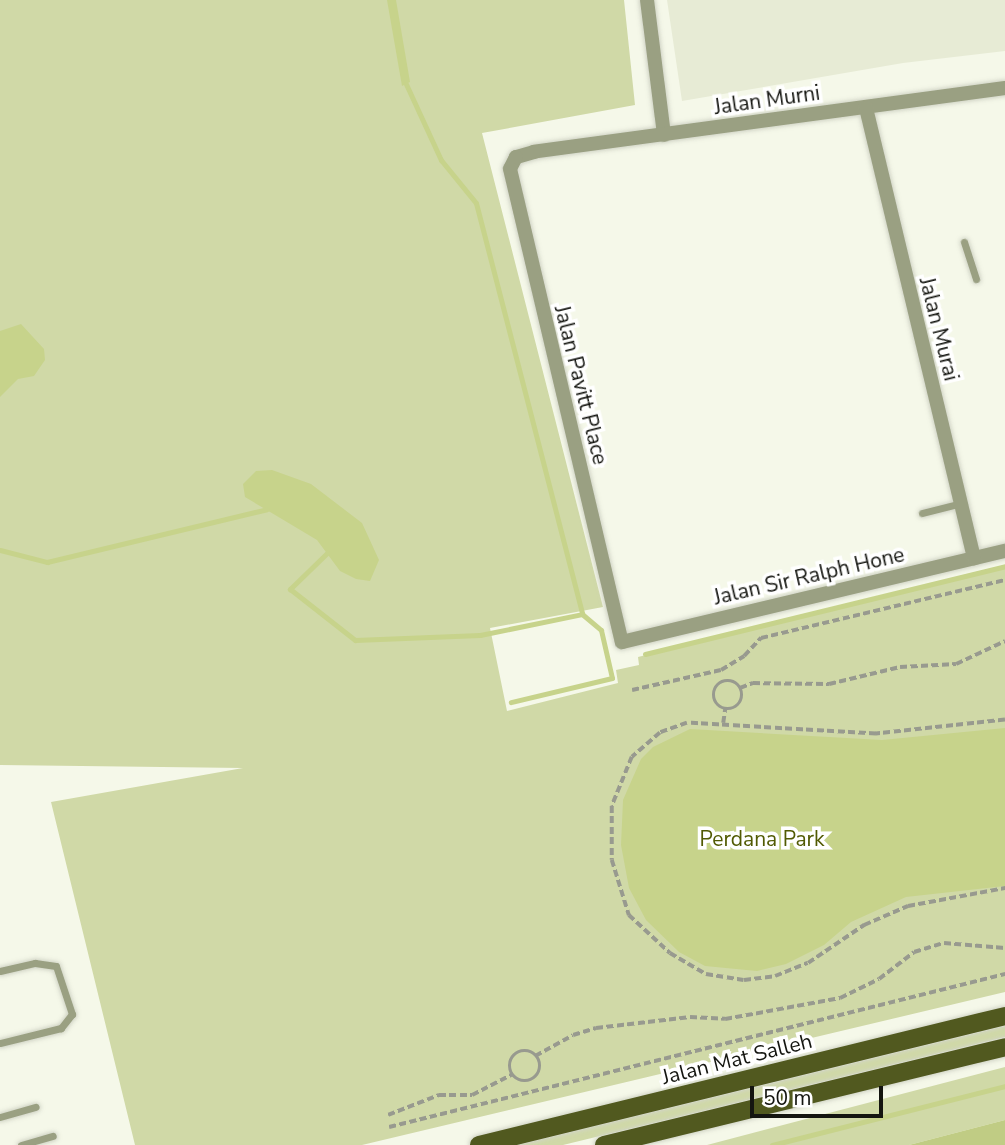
<!DOCTYPE html>
<html>
<head>
<meta charset="utf-8">
<style>
  body { margin:0 }
  #map { position:relative; width:1005px; height:1145px; overflow:hidden; background:#f5f8e9; font-family:"Nunito Sans",sans-serif }
  div>[style] { position:absolute }
  [style*='--x'] { left:calc(var(--x)*1px); top:calc(var(--y)*1px); width:calc(var(--w)*1px); rotate:calc(var(--a)*1deg) }
  .built>* { inset:0; background:#e7ebd5 }
  .green>* { inset:0; background:#d0d9a7 }
  .forest>* { inset:0; background:#c0cc84 }
  .water>* { inset:0; background:#c7d38b }
  .stream>* { height:5px; margin:-2.5px; padding:0 2.5px; transform-origin:2.5px; border-radius:2.5px; background:#c7d38b }
  .path>* { height:3.5px; margin-top:-1.75px; transform-origin:0; background:repeating-linear-gradient(90deg,#989a8f 0 7px,transparent 0 10.5px) }
  .path>.ring { margin:-1.75px; padding:0; box-sizing:content-box; background:none; border:3.5px solid #989a8f; border-radius:50% }
  .roads { filter:drop-shadow(0 0 2px #d1d4c6) drop-shadow(0 0 2px #d1d4c6) }
  .lane>* { height:7px; margin:-3.5px; padding:0 3.5px; transform-origin:3.5px; border-radius:3.5px; background:#9aa082 }
  .street>* { height:14px; margin:-7px; padding:0 7px; transform-origin:7px; border-radius:7px; background:#9aa082 }
  .primary>* { height:18px; margin:-9px; padding:0 9px; transform-origin:9px; border-radius:9px; background:#51591f }
  span { translate:-50% -50%; white-space:nowrap; text-align:center; line-height:1.15; -webkit-text-stroke:7px #fff; paint-order:stroke }
  .street-label { font-size:21px; color:#141510 }
  .park-label { font-size:21px; color:#515a03 }
  .scale { position:absolute; left:750px; top:1086px; width:133px; height:32px; box-sizing:border-box; border:4px solid #141510; border-top:0; padding-left:9px; font-size:21px; line-height:24px; white-space:nowrap; color:#141510; -webkit-text-stroke:5px #fff; paint-order:stroke }
</style>
</head>
<body>
<div id="map">
  <div class="built">
    <i style="clip-path:polygon(667px 0,1005px 0,1005px 51px,903px 63px,682px 101px)"></i>
  </div>
  <div class="green">
    <i style="clip-path:polygon(0 0,624px 0,635px 105px,482px 133px,603px 607px,490px 628px,507px 711px,618px 683px,616px 670px,639px 665px,638px 657px,1005px 567px,1005px 992px,362px 1145px,135px 1145px,51px 802px,243px 768px,0 765px)"></i>
    <i style="clip-path:polygon(1005px 1026px,1005px 1037px,563px 1145px,518px 1145px)"></i>
    <i style="clip-path:polygon(1005px 1067px,1005px 1120px,909px 1145px,707px 1145px)"></i>
  </div>
  <div class="forest">
    <i style="clip-path:polygon(1005px 1120px,1005px 1145px,909px 1145px)"></i>
  </div>
  <div class="water">
    <i style="clip-path:polygon(387px 0,396px 0,410px 82px,402px 86px)"></i>
    <i style="clip-path:polygon(21px 324px,44px 349px,45px 360px,34px 376px,18px 379px,0 397px,0 331px)"></i>
    <i style="clip-path:polygon(272px 470px,311px 484px,362px 523px,379px 560px,370px 581px,356px 579px,340px 571px,317px 540px,245px 497px,243px 484px,256px 471px)"></i>
    <i style="clip-path:polygon(1005px 728px,1005px 886px,906px 897px,851px 922px,824px 945px,786px 964px,757px 971px,705px 966px,679px 952px,646px 920px,629px 888px,621px 845px,623px 800px,641px 759px,653px 747px,690px 729px,882px 740px)"></i>
  </div>
  <div class="stream">
    <i style="--x:406;--y:84;--w:84;--a:65.3"></i>
    <i style="--x:441;--y:160;--w:55;--a:50.9"></i>
    <i style="--x:476;--y:203;--w:424;--a:75.5"></i>
    <i style="--x:582;--y:614;--w:25;--a:40"></i>
    <i style="--x:601;--y:630;--w:49;--a:77.1"></i>
    <i style="--x:612;--y:678;--w:104;--a:166.6"></i>
    <i style="--x:0;--y:550;--w:49;--a:14.3"></i>
    <i style="--x:47;--y:562;--w:226;--a:-13.5"></i>
    <i style="--x:327;--y:553;--w:52;--a:135.8"></i>
    <i style="--x:290;--y:589;--w:83;--a:38.1"></i>
    <i style="--x:355;--y:640;--w:125;--a:-2.3"></i>
    <i style="--x:480;--y:635;--w:104;--a:-11.6"></i>
    <i style="--x:645;--y:654;--w:371;--a:-13.7"></i>
    <i style="--x:772;--y:1145;--w:240;--a:-14.2"></i>
  </div>
  <div class="path">
    <i class="ring" style="left:714px;top:681px;width:24.5px;height:24.5px"></i>
    <i style="--x:740;--y:688;--w:14;--a:-21"></i>
    <i style="--x:753;--y:683;--w:76;--a:0.8"></i>
    <i style="--x:829;--y:684;--w:73;--a:-13.5"></i>
    <i style="--x:900;--y:667;--w:56;--a:-3.1"></i>
    <i style="--x:956;--y:664;--w:54;--a:-25.1"></i>
    <i style="--x:632;--y:690;--w:91;--a:-12.7"></i>
    <i style="--x:721;--y:670;--w:27;--a:-31"></i>
    <i style="--x:744;--y:656;--w:25;--a:-47"></i>
    <i style="--x:761;--y:638;--w:251;--a:-13.4"></i>
    <i style="--x:1005;--y:720;--w:130;--a:173.8"></i>
    <i style="--x:876;--y:734;--w:189;--a:-176.7"></i>
    <i style="--x:687;--y:723;--w:29;--a:160"></i>
    <i style="--x:660;--y:733;--w:37;--a:139"></i>
    <i style="--x:632;--y:757;--w:53;--a:112.2"></i>
    <i style="--x:612;--y:806;--w:54;--a:90"></i>
    <i style="--x:612;--y:860;--w:58;--a:72.8"></i>
    <i style="--x:629;--y:915;--w:56;--a:42.8"></i>
    <i style="--x:670;--y:953;--w:42;--a:30.3"></i>
    <i style="--x:706;--y:974;--w:38;--a:9"></i>
    <i style="--x:744;--y:980;--w:31;--a:-7"></i>
    <i style="--x:775;--y:976;--w:35;--a:-22"></i>
    <i style="--x:808;--y:963;--w:68;--a:-34.2"></i>
    <i style="--x:864;--y:925;--w:48;--a:-23.4"></i>
    <i style="--x:908;--y:906;--w:99;--a:-10.5"></i>
    <i style="--x:723;--y:723;--w:15;--a:-82"></i>
    <i class="ring" style="left:510px;top:1051px;width:26.5px;height:26.5px"></i>
    <i style="--x:535;--y:1056;--w:43;--a:-28.9"></i>
    <i style="--x:573;--y:1035;--w:24;--a:-17"></i>
    <i style="--x:596;--y:1028;--w:95;--a:-6.7"></i>
    <i style="--x:690;--y:1017;--w:35;--a:3"></i>
    <i style="--x:725;--y:1019;--w:117;--a:-10.3"></i>
    <i style="--x:840;--y:998;--w:43;--a:-26"></i>
    <i style="--x:879;--y:979;--w:44;--a:-37.6"></i>
    <i style="--x:914;--y:952;--w:31;--a:-17"></i>
    <i style="--x:944;--y:943;--w:61;--a:4.7"></i>
    <i style="--x:388;--y:1115;--w:55;--a:-21.4"></i>
    <i style="--x:439;--y:1095;--w:33;--a:0"></i>
    <i style="--x:472;--y:1095;--w:46;--a:-27.1"></i>
    <i style="--x:389;--y:1127;--w:635;--a:-13.95"></i>
  </div>
  <div class="roads">
    <div class="lane">
      <i style="--x:964;--y:242;--w:39;--a:72"></i>
      <i style="--x:922;--y:513;--w:38;--a:-14"></i>
      <i style="--x:0;--y:971;--w:36;--a:-13"></i>
      <i style="--x:35;--y:963;--w:21;--a:8"></i>
      <i style="--x:56;--y:966;--w:51;--a:71.6"></i>
      <i style="--x:72;--y:1014;--w:18;--a:128"></i>
      <i style="--x:61;--y:1028;--w:63;--a:166.2"></i>
      <i style="--x:0;--y:1117;--w:37;--a:-16"></i>
      <i style="--x:21;--y:1145;--w:33;--a:-16"></i>
    </div>
    <div class="street">
      <i style="--x:647;--y:0;--w:136;--a:82.8"></i>
      <i style="--x:1005;--y:88;--w:475;--a:172.3"></i>
      <i style="--x:534;--y:152;--w:19;--a:164"></i>
      <i style="--x:516;--y:157;--w:13;--a:117"></i>
      <i style="--x:510;--y:169;--w:486;--a:76.7"></i>
      <i style="--x:622;--y:642;--w:394;--a:-13.4"></i>
      <i style="--x:866;--y:108;--w:463;--a:76.5"></i>
    </div>
    <div class="primary">
      <i style="--x:479;--y:1145;--w:542;--a:-13.78"></i>
      <i style="--x:604;--y:1145;--w:413;--a:-13.7"></i>
    </div>
  </div>
  <div class="street-label">
    <span style="left:767px;top:100px;rotate:-8deg">Jalan Murni</span>
    <span style="left:939px;top:329px;rotate:76deg">Jalan Murai</span>
    <span style="left:581px;top:385px;rotate:76deg">Jalan Pavitt Place</span>
    <span style="left:809px;top:576px;rotate:-13deg">Jalan Sir Ralph Hone</span>
    <span style="left:737px;top:1059px;rotate:-14deg">Jalan Mat Salleh</span>
  </div>
  <div class="park-label">
    <span style="left:762px;top:839px">Perdana Park</span>
  </div>
  <div class="scale">50 m</div>
</div>
</body>
</html>
